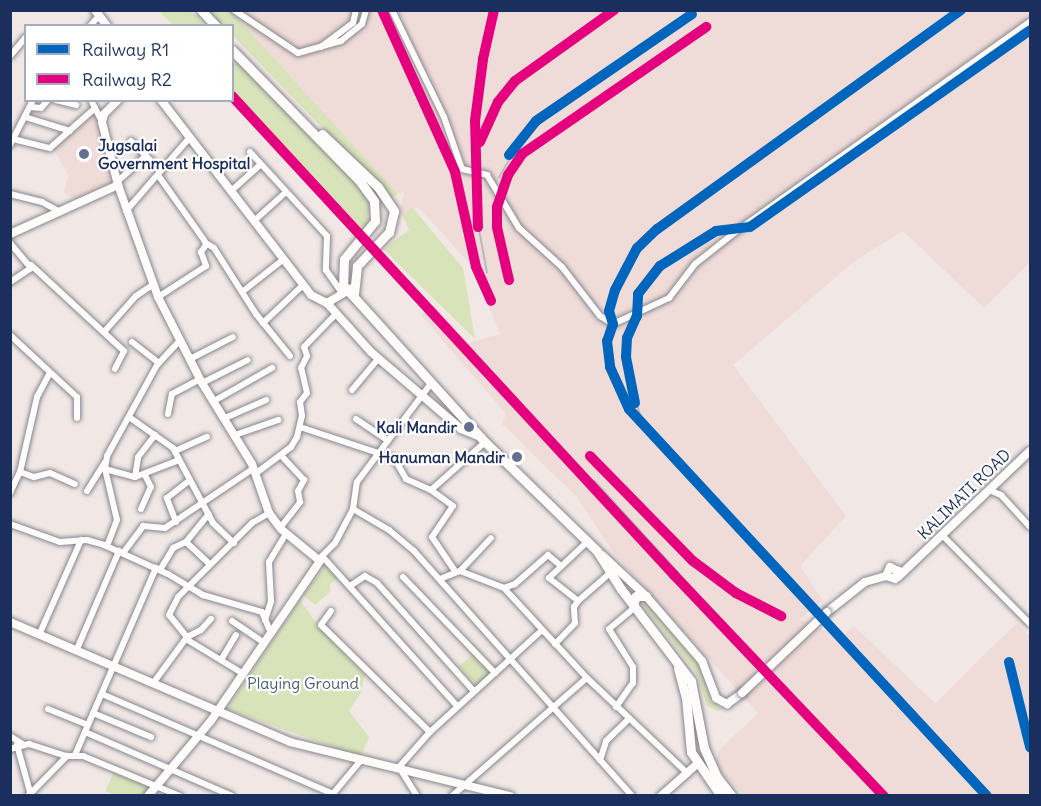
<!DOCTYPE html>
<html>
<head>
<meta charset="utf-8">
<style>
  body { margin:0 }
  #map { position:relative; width:1041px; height:806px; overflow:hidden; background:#f1e8e6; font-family:Delius,sans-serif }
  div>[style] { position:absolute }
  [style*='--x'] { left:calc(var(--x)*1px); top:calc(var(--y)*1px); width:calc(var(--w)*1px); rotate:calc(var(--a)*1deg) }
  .built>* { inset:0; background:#efdbd8 }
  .green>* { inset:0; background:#d9e3b9 }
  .roads { filter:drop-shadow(0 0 2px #87878f) drop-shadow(0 0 2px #87878f) }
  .street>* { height:6px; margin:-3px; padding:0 3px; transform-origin:3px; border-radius:3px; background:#fdfcfb }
  .secondary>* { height:8px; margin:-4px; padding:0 4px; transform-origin:4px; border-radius:4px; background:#fdfcfb }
  .primary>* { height:9px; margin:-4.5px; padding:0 4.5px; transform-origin:4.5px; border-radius:4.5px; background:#fdfcfb }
  .rail>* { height:1.5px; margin:-0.75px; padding:0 0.75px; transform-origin:0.75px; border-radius:0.75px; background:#b7b8bd }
  .bridges { filter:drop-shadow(0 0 2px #87878f) drop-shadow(0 0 2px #87878f) }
  .secondary-bridge>* { height:8px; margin:-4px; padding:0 4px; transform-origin:4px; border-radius:4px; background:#fdfcfb }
  .rail-1>* { height:10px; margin:-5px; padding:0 5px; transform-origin:5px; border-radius:5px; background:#0065bd }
  .rail-2>* { height:10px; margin:-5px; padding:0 5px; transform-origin:5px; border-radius:5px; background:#e5007d }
  .dots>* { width:16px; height:16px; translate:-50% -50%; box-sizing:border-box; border:3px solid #fff; border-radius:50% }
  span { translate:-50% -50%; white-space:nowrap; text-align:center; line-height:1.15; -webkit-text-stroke:4.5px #fff; paint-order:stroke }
  .poi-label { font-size:16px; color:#1b2f5e; font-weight:700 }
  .left { translate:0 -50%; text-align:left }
  .right { translate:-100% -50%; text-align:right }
  .street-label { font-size:16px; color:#1b2f5e }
  .park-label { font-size:16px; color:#465b6c }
  .frame { position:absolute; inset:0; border:12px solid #1b2f5e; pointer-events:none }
  .legend { position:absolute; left:24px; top:24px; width:210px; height:78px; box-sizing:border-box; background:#fff; border:2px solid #a4acbf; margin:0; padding:8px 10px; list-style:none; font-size:18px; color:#1b2f5e }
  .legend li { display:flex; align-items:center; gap:12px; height:30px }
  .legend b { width:30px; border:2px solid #a4acbf }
</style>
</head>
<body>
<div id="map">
  <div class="built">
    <i style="clip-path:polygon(231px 11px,1030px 11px,1030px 262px,984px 308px,903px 231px,856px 260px,733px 365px,846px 516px,800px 566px,823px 601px,800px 619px,840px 638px,854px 626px,935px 703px,1017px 623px,1030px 637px,1030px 795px,743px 795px,720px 770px,716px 760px,720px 749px,758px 713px,615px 555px,576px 496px,502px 424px,506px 414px,421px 315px,433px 305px,468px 343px,500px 334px,473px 267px,418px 207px,403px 216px,400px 210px,404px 192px,398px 194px)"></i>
    <i style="clip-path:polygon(95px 110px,117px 182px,80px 202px,64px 193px,68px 175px,54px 149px)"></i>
  </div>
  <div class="green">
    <i style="clip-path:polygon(159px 11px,191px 11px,206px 25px,173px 25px)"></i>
    <i style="clip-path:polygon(208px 11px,231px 11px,398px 194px,391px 198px,233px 36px,232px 26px,222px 25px)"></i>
    <i style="clip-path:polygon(233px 53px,361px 185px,374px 203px,367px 216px,370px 222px,362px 229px,233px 90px)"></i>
    <i style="clip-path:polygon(412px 207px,463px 268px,475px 339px,383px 249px,409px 230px,403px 216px)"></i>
    <i style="clip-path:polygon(329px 561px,342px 575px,329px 585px,331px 591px,315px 605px,303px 595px)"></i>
    <i style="clip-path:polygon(300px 600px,320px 628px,365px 675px,360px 694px,349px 711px,369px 737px,361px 757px,227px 709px)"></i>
    <i style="clip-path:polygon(645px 602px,701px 665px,711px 701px,722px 709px,718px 711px,707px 706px,696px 673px,643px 606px)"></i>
    <i style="clip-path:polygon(477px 651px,498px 673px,481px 689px,459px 666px)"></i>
    <i style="clip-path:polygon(114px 772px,151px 785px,144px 795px,114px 795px,105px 791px)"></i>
  </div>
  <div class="roads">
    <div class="street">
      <i style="--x:234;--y:10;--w:77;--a:33.9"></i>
      <i style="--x:298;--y:53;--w:45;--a:-15.6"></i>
      <i style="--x:341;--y:41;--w:27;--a:-39"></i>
      <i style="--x:362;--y:24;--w:15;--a:-74"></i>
      <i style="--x:392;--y:10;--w:119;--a:64.1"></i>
      <i style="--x:444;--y:117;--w:55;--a:70.9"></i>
      <i style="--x:462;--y:169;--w:26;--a:13"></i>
      <i style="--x:487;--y:175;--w:62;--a:58.9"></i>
      <i style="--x:519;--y:228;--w:58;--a:42.2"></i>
      <i style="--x:562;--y:267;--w:62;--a:52.2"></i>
      <i style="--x:600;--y:316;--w:15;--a:32"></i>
      <i style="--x:613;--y:324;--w:62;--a:-24.9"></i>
      <i style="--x:669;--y:298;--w:43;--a:-52.6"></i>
      <i style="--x:695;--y:264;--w:55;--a:-38.3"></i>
      <i style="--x:738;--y:230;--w:359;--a:-35.5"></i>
      <i style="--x:90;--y:26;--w:13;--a:-48"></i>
      <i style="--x:321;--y:47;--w:40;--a:-37"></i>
      <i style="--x:353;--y:23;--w:13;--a:-77"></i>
      <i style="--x:10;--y:56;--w:25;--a:-50"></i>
      <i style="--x:56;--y:100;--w:21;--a:14"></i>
      <i style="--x:91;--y:100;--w:25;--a:63"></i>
      <i style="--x:30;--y:107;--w:11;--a:5"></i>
      <i style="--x:41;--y:108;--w:11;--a:-49"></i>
      <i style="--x:25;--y:117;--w:47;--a:17.3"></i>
      <i style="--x:13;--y:139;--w:38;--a:14"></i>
      <i style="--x:50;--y:148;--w:60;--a:-41.6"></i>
      <i style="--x:131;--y:141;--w:42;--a:45"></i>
      <i style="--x:10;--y:145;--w:51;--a:-62.9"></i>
      <i style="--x:250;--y:152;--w:114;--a:47.5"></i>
      <i style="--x:327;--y:236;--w:34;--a:92"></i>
      <i style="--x:326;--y:270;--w:29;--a:55"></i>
      <i style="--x:158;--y:175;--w:80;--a:54.7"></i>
      <i style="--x:204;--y:240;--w:5;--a:68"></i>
      <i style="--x:206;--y:245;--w:9;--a:126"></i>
      <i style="--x:201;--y:252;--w:15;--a:70"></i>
      <i style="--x:206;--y:266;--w:57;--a:147.1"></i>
      <i style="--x:118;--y:181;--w:38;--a:-42"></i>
      <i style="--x:231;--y:191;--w:39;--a:-42"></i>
      <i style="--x:10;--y:194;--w:33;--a:14"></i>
      <i style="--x:42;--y:202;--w:21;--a:29"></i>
      <i style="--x:126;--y:211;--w:98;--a:-49.1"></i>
      <i style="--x:254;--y:221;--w:43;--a:-42.2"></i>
      <i style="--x:10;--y:243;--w:33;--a:50"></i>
      <i style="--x:31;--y:268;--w:25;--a:146"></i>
      <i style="--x:206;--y:243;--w:9;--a:32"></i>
      <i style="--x:214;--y:248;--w:78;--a:57.5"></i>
      <i style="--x:256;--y:314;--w:54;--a:51"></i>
      <i style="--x:31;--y:265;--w:127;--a:42.8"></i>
      <i style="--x:124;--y:351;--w:20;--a:117"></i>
      <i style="--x:242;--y:292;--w:53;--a:-38.2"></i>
      <i style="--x:263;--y:323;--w:55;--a:-43.5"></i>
      <i style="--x:104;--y:332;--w:48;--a:-48.4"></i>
      <i style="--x:136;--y:296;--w:22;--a:-34"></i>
      <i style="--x:10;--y:335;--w:91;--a:42.8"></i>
      <i style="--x:77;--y:397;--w:21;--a:90"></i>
      <i style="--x:132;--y:342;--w:34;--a:38"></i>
      <i style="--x:190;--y:359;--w:48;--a:-27.1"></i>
      <i style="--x:202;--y:383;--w:51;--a:-26.6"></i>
      <i style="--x:352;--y:390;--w:40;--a:-50"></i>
      <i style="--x:214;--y:401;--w:67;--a:-29.6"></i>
      <i style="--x:168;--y:414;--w:20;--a:-79"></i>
      <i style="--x:172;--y:394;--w:32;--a:-28"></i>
      <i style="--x:129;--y:417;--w:54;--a:35.2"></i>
      <i style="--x:173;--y:448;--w:85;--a:61.9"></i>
      <i style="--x:213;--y:523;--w:29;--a:44"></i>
      <i style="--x:225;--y:418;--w:45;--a:-23.7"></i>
      <i style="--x:356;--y:419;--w:37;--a:34"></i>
      <i style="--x:300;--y:427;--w:82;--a:18.4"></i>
      <i style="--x:235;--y:435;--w:46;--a:-19.2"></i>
      <i style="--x:175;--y:451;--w:35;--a:-24"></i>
      <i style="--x:376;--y:456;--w:18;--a:6"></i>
      <i style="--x:394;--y:458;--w:24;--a:60"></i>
      <i style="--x:406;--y:479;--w:27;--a:24"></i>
      <i style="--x:431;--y:490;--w:72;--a:-41.6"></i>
      <i style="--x:105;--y:469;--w:31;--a:15"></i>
      <i style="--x:135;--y:477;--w:47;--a:-21.1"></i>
      <i style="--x:20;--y:472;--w:15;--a:20"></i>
      <i style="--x:34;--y:477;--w:16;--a:-14"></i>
      <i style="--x:50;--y:473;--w:27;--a:24"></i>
      <i style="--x:255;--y:474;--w:45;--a:-36.9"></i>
      <i style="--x:291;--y:447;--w:12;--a:-59"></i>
      <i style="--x:297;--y:437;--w:22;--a:-77"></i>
      <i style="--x:302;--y:416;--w:14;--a:-98"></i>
      <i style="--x:300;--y:402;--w:11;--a:-52"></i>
      <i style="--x:307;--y:393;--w:26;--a:-103"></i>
      <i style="--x:301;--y:368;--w:13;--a:-63"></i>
      <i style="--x:307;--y:356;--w:9;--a:-108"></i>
      <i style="--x:304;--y:347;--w:45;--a:-45.9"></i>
      <i style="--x:135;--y:477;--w:20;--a:-81"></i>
      <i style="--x:138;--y:457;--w:28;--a:-52"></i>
      <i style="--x:431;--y:490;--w:27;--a:36"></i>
      <i style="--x:453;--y:506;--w:37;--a:124"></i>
      <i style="--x:432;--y:537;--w:41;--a:55.9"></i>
      <i style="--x:989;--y:490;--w:13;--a:23"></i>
      <i style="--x:1001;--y:495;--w:43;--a:47.8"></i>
      <i style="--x:87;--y:491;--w:34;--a:-58"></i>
      <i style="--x:10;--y:493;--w:23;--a:-65"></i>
      <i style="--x:20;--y:472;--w:77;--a:-77.2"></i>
      <i style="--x:37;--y:397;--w:27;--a:-62"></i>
      <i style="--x:141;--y:509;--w:24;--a:-66"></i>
      <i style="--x:151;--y:487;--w:13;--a:-117"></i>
      <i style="--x:353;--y:509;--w:42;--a:30.3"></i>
      <i style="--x:389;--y:530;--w:33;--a:40"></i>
      <i style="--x:414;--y:551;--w:328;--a:48.3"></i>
      <i style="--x:176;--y:522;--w:26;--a:-111"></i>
      <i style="--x:167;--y:498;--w:29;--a:-38"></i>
      <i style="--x:10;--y:524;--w:53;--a:19.8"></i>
      <i style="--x:60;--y:542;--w:27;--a:-4"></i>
      <i style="--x:87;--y:540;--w:18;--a:16"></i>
      <i style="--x:104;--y:545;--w:70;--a:24.4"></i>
      <i style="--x:168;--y:574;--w:41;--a:31"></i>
      <i style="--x:203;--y:595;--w:61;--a:16.1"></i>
      <i style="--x:262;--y:612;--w:21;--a:67"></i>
      <i style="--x:280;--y:528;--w:33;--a:-52"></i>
      <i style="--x:300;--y:502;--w:11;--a:-100"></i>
      <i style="--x:298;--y:491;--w:13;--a:-61"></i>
      <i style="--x:304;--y:480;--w:34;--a:-133"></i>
      <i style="--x:944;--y:537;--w:122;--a:45.3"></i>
      <i style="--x:588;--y:541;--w:54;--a:136.5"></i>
      <i style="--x:549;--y:578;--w:37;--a:38"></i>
      <i style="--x:578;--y:601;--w:43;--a:-41.2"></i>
      <i style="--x:186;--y:542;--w:33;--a:43"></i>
      <i style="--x:107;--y:546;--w:28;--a:-69"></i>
      <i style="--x:117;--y:520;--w:52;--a:-103.2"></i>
      <i style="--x:105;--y:469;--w:13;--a:-81"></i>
      <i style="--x:107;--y:456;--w:104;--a:-61.2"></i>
      <i style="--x:157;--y:365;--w:34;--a:-47"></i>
      <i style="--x:123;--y:553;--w:34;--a:-53"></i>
      <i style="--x:143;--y:526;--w:22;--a:5"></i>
      <i style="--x:165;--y:528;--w:107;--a:-34"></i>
      <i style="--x:322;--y:556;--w:202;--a:48"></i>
      <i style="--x:320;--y:558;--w:21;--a:-45"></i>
      <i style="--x:335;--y:543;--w:38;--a:-62"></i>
      <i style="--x:353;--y:509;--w:27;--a:-82"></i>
      <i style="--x:357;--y:482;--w:125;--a:-53.1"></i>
      <i style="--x:160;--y:570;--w:26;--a:-59"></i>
      <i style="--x:173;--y:548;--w:14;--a:-25"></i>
      <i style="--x:186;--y:542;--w:36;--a:-51"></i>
      <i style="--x:460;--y:571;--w:45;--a:-46.8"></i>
      <i style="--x:403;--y:577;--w:133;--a:46.2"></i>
      <i style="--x:440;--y:579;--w:22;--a:-22"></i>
      <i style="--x:460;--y:571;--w:47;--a:21.1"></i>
      <i style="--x:504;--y:588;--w:12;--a:-20"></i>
      <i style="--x:515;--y:584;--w:44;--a:-41.3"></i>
      <i style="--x:548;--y:555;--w:17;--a:40"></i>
      <i style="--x:350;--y:586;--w:18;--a:-34"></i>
      <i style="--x:365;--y:576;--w:14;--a:30"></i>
      <i style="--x:377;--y:583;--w:145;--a:48.1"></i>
      <i style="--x:504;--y:588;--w:122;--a:47.3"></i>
      <i style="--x:587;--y:678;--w:139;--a:43.5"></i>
      <i style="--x:331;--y:611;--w:17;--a:126"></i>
      <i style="--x:321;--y:625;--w:153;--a:44.5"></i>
      <i style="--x:265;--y:620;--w:20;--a:-72"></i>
      <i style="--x:271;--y:601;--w:39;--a:-93"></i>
      <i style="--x:269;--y:562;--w:33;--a:-59"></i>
      <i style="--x:232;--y:621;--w:37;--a:34"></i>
      <i style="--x:39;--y:635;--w:104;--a:-66.1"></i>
      <i style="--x:187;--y:637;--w:16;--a:-27"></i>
      <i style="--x:201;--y:630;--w:15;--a:-48"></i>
      <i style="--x:186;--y:639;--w:66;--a:31.3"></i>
      <i style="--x:555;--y:644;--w:29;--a:-46"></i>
      <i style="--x:575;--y:623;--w:16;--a:-94"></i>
      <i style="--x:574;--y:607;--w:7;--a:-56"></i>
      <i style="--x:77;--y:649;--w:107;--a:-66.8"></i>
      <i style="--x:221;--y:660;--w:29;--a:-59"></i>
      <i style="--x:154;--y:682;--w:56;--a:-53.7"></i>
      <i style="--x:187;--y:637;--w:28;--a:-129"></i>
      <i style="--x:169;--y:615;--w:20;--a:-63"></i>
      <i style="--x:178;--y:597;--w:105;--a:-45"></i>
      <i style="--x:252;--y:523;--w:20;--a:-30"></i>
      <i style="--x:102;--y:694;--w:252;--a:23.4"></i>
      <i style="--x:616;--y:707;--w:29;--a:-55"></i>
      <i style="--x:633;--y:683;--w:16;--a:-90"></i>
      <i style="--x:633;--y:667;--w:45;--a:-122.3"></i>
      <i style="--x:609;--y:629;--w:34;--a:-40"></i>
      <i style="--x:48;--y:709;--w:43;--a:21.8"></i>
      <i style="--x:93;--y:713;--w:63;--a:22.5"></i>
      <i style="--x:85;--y:732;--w:160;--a:23.5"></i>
      <i style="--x:10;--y:736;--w:15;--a:32"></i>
      <i style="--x:17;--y:745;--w:49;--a:74.5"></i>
      <i style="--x:10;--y:749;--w:20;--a:-15"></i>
      <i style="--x:29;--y:744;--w:40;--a:18"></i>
      <i style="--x:67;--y:756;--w:16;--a:0"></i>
      <i style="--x:83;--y:756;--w:105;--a:22.4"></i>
      <i style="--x:75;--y:755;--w:204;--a:-66.6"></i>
      <i style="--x:600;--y:760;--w:20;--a:-72"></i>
      <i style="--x:606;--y:741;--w:32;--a:-44"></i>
      <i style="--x:332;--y:795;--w:47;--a:-50.2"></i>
      <i style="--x:28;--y:796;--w:56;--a:-45.7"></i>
      <i style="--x:417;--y:796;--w:34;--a:-122"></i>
      <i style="--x:399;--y:767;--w:47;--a:-48.5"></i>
      <i style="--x:430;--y:732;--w:151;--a:-42.3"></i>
      <i style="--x:452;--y:796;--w:179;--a:-41.2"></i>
    </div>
    <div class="secondary">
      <i style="--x:95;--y:10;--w:20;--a:53"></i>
      <i style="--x:161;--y:100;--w:246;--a:52.4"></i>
      <i style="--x:311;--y:295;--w:18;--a:27"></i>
      <i style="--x:327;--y:303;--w:29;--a:-31"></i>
      <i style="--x:118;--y:185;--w:119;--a:70.3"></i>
      <i style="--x:158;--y:297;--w:97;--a:62.9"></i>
      <i style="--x:202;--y:383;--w:95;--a:58.3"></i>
      <i style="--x:252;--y:464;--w:52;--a:70.9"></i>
      <i style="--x:269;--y:513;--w:20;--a:53"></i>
      <i style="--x:281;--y:529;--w:50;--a:39.4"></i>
      <i style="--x:320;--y:561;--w:195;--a:124.3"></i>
      <i style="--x:210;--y:722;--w:97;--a:130"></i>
      <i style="--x:10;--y:234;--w:119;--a:-24.4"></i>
      <i style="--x:118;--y:185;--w:65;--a:-104.3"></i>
      <i style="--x:102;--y:122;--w:8;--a:-76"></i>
      <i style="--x:104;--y:114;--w:20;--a:-45"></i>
      <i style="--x:327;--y:303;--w:66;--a:48.1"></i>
      <i style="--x:371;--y:352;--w:118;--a:40.5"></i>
      <i style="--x:461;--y:429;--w:22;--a:22"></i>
      <i style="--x:602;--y:555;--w:60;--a:43"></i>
      <i style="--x:646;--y:596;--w:86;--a:49.3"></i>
      <i style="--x:702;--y:661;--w:40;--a:69"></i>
      <i style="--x:716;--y:698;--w:13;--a:29"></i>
      <i style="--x:727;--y:704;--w:19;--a:-36"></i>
      <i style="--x:898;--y:577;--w:182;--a:-43.7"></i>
      <i style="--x:827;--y:612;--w:48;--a:-38.3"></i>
      <i style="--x:865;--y:582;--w:22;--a:-16"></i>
      <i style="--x:886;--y:576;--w:9;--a:18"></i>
      <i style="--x:895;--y:579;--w:9;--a:-69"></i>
      <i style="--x:898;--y:571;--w:9;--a:-153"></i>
      <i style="--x:890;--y:567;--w:10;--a:114"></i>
      <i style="--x:10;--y:622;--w:305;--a:23.2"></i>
      <i style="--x:290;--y:742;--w:227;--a:13.8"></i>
      <i style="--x:661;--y:796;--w:48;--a:-41.6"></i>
    </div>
    <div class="primary">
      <i style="--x:201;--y:10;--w:22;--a:47"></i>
      <i style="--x:232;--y:50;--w:182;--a:45.7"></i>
      <i style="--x:359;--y:180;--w:26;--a:54"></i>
      <i style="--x:374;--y:201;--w:20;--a:87"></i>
      <i style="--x:375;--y:221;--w:49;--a:129.2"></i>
      <i style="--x:344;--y:259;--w:26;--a:92"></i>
      <i style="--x:343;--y:285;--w:212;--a:47.9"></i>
      <i style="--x:485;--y:442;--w:156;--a:44.2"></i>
      <i style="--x:597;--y:551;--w:45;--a:57.7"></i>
      <i style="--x:621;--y:589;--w:116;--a:52.7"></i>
      <i style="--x:691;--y:681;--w:68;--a:79"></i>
      <i style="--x:704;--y:748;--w:32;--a:66"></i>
      <i style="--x:717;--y:777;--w:24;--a:52"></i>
      <i style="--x:322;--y:134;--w:77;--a:43.4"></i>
      <i style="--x:378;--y:187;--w:29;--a:56"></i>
      <i style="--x:394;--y:211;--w:22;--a:103"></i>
      <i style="--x:389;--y:232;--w:47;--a:133.3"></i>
      <i style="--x:357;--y:266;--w:27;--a:96"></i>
      <i style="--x:633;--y:605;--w:9;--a:-72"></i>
      <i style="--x:636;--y:596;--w:10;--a:0"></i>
      <i style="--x:678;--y:668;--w:30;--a:75"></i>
      <i style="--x:686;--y:697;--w:55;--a:84.8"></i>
      <i style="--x:691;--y:752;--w:53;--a:55.7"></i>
    </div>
  </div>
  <div class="rail">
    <i style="--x:382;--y:10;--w:178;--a:65.7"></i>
    <i style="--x:455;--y:172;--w:97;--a:77.5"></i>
    <i style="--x:476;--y:267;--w:37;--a:66"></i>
    <i style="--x:813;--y:113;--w:165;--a:144.1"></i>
    <i style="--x:679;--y:210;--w:57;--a:137.9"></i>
    <i style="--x:637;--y:248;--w:69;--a:114"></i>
    <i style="--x:609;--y:311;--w:14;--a:73"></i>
    <i style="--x:613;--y:324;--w:18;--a:109"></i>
    <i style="--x:607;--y:341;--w:26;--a:83"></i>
    <i style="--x:610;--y:367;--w:46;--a:65.7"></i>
    <i style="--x:629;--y:409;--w:28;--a:51"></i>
    <i style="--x:647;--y:431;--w:499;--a:47"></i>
    <i style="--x:479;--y:146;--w:35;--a:-68"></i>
    <i style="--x:492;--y:113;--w:39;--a:-54"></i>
    <i style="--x:515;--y:81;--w:122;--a:-35.6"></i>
    <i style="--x:499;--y:178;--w:51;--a:-60.9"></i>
    <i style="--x:524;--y:133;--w:41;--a:-39.1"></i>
    <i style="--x:487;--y:273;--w:55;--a:-100.5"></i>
    <i style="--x:477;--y:219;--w:98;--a:-91.2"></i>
    <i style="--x:475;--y:121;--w:63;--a:-82.6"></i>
    <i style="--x:483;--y:59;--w:50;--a:-77.3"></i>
    <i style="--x:509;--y:280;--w:54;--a:-102.8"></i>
    <i style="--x:497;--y:227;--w:39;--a:-83"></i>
    <i style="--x:502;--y:188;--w:39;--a:-60"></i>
    <i style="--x:522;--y:154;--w:54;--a:-36"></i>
    <i style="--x:640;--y:415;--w:37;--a:-106"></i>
    <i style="--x:630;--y:379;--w:41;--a:-94.2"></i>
    <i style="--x:627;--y:338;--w:24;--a:-66"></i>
    <i style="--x:637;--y:316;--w:22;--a:-87"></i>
    <i style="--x:638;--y:294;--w:36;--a:-52"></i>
    <i style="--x:660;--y:266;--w:66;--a:-32"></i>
    <i style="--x:716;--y:231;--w:34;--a:-7"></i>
    <i style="--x:750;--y:227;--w:342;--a:-35.1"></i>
    <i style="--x:590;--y:456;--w:147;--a:45.6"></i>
    <i style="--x:693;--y:561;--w:54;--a:36.7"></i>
    <i style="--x:736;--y:593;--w:51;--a:27.1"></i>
    <i style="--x:595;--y:481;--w:171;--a:47.6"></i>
    <i style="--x:733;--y:634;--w:221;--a:47"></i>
    <i style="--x:1009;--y:662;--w:88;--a:76.1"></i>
  </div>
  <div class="bridges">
    <div class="secondary-bridge">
      <i style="--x:742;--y:693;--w:117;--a:-43.6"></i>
    </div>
  </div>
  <div class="rail-1">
    <i style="--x:961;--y:10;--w:375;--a:144.2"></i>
    <i style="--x:657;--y:229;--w:28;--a:136"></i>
    <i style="--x:637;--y:248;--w:47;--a:117.6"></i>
    <i style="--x:615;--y:290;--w:22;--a:106"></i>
    <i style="--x:609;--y:311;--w:14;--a:73"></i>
    <i style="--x:613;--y:324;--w:18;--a:109"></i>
    <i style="--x:607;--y:341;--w:26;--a:83"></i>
    <i style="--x:610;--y:367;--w:46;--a:65.7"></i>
    <i style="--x:629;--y:409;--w:527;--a:47.23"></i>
    <i style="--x:509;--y:155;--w:43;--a:-51.5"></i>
    <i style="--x:536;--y:121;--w:189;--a:-34.4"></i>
    <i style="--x:635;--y:403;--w:47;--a:-101.1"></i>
    <i style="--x:626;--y:357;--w:19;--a:-87"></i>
    <i style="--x:627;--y:338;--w:24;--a:-66"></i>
    <i style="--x:637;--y:316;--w:22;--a:-87"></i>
    <i style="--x:638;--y:294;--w:36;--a:-52"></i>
    <i style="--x:660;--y:266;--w:66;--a:-32"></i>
    <i style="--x:716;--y:231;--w:34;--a:-7"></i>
    <i style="--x:750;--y:227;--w:342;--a:-35.1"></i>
    <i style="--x:1009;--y:662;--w:88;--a:76.1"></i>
  </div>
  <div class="rail-2">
    <i style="--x:382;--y:10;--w:178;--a:65.7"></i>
    <i style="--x:455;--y:172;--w:97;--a:77.5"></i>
    <i style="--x:476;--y:267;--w:37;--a:66"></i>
    <i style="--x:232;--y:96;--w:652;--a:47.3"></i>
    <i style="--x:674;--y:575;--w:305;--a:46.5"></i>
    <i style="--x:480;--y:142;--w:44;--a:-65.8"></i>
    <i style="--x:498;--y:102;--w:27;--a:-51"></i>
    <i style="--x:515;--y:81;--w:122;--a:-35.6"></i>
    <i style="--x:478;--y:227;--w:106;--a:-91.6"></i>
    <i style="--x:475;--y:121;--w:63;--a:-82.6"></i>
    <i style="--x:483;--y:59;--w:50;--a:-77.3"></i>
    <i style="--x:509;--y:280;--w:54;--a:-102.8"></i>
    <i style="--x:497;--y:227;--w:20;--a:-90"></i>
    <i style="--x:497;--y:207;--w:34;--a:-71"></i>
    <i style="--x:508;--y:175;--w:25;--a:-56"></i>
    <i style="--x:522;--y:154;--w:224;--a:-34.6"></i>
    <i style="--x:590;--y:456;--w:147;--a:45.6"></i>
    <i style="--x:693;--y:561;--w:54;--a:36.7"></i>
    <i style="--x:736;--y:593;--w:51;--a:27.1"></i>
  </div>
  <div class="dots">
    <i style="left:84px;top:154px;background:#66708e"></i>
    <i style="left:469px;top:427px;background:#66708e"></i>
    <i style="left:517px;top:457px;background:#66708e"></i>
  </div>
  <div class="poi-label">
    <span class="left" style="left:98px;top:154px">Jugsalai<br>Government Hospital</span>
    <span class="right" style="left:457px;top:427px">Kali Mandir</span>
    <span class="right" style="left:505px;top:457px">Hanuman Mandir</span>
  </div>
  <div class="street-label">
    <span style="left:964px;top:494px;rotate:-44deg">KALIMATI ROAD</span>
  </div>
  <div class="park-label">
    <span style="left:303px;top:683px">Playing Ground</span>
  </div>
  <div class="frame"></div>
  <ul class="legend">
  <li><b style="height:8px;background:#0065bd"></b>Railway R1</li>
  <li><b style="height:8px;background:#e5007d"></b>Railway R2</li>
  </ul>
</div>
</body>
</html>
